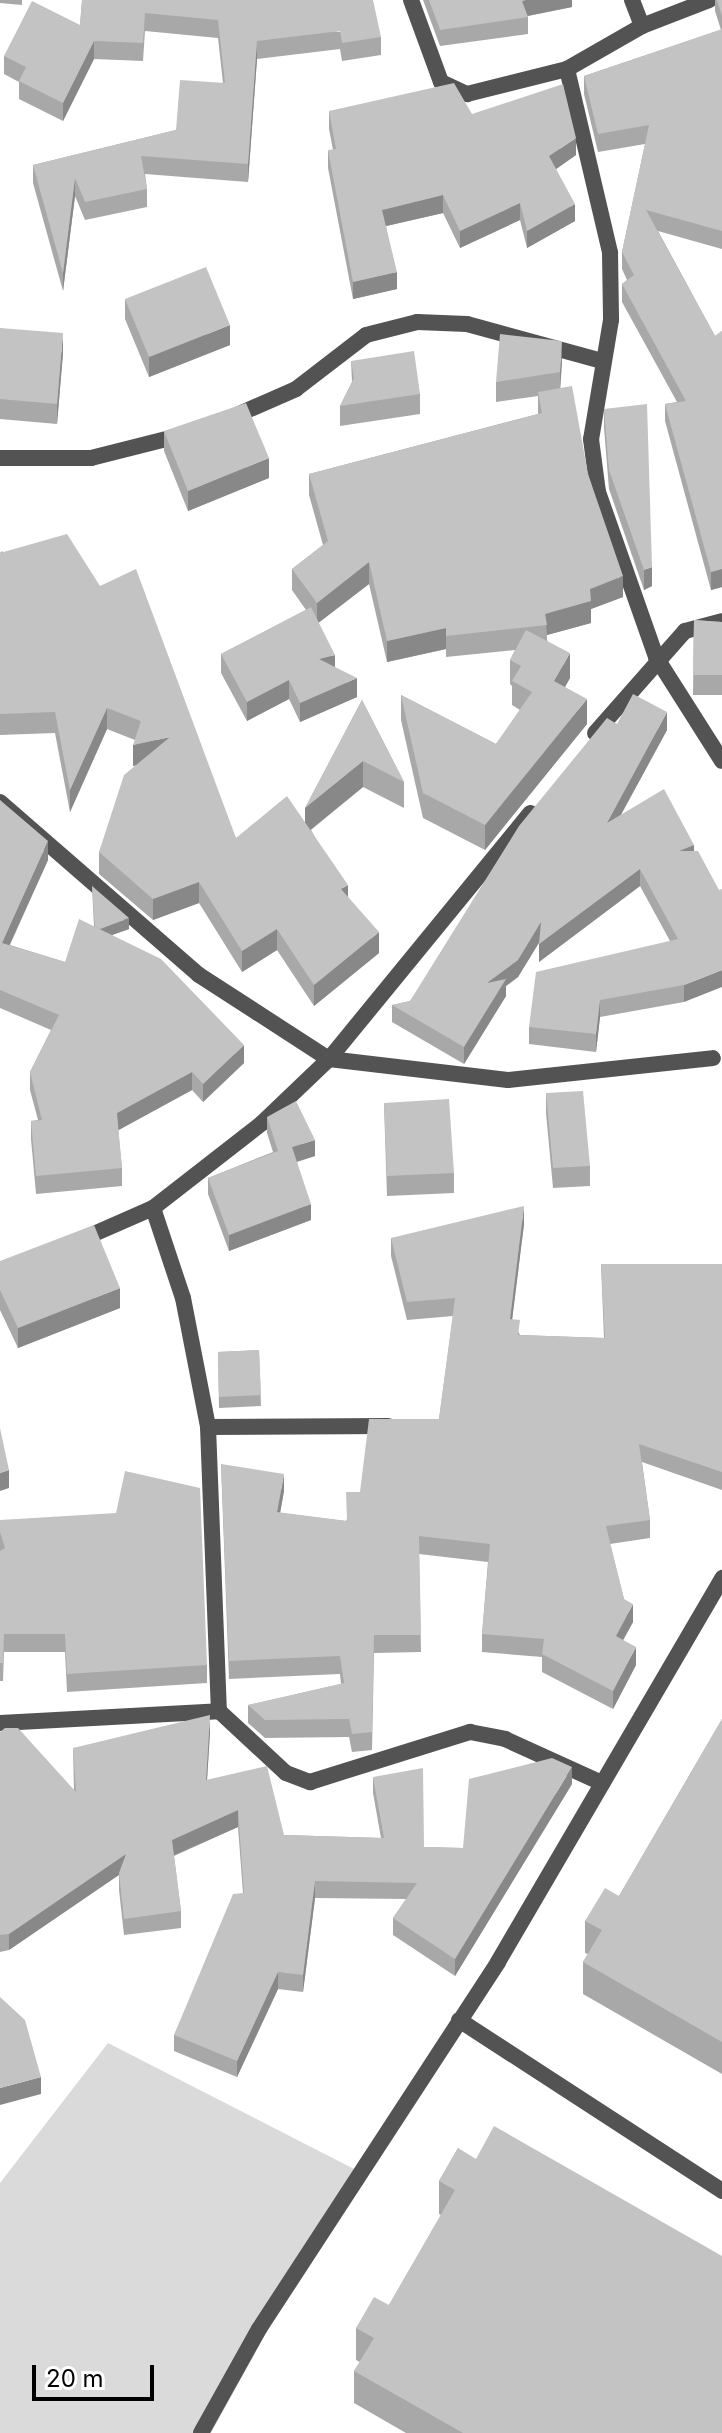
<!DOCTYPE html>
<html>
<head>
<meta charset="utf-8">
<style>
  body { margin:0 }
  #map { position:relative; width:722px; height:2433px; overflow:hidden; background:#fff; font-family:Inter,sans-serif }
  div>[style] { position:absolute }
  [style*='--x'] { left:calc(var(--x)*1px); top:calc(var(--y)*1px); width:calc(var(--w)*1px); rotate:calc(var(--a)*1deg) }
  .green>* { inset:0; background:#dadada }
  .minor>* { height:16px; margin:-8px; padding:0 8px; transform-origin:8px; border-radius:8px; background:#535353 }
  .wall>* { inset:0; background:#a8a8a8 }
  .shaded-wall>* { inset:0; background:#888 }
  .building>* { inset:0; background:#c3c3c3 }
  span { translate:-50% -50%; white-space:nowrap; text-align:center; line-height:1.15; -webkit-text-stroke:7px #fff; paint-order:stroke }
  .scale { position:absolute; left:32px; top:2365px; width:122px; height:36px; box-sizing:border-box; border:4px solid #000; border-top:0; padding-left:10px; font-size:24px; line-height:28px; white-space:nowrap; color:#000; -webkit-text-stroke:6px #fff; paint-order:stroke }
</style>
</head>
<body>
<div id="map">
  <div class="green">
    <i style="clip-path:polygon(108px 2043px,356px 2170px,211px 2433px,0 2433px,0 2183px)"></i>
  </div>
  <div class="minor">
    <i style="--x:411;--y:0;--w:87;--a:69.9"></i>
    <i style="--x:441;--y:82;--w:29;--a:25"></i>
    <i style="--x:467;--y:94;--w:103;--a:-14"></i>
    <i style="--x:567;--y:69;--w:86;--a:-29.8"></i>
    <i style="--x:642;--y:26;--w:72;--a:-21.2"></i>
    <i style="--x:632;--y:0;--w:28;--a:69"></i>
    <i style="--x:567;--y:69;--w:189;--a:76.8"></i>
    <i style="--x:610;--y:253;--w:67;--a:89.1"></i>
    <i style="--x:611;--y:320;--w:121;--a:99.5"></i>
    <i style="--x:591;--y:439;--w:53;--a:82.5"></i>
    <i style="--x:598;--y:492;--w:175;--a:70.6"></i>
    <i style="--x:656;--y:657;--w:123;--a:57.6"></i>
    <i style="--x:230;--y:418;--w:72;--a:-23.7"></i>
    <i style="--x:296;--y:389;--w:88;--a:-37.6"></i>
    <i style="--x:366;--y:335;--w:53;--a:-14.3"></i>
    <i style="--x:417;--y:322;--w:50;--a:2.3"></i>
    <i style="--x:467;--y:324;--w:140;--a:15.3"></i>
    <i style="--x:0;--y:458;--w:91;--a:0"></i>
    <i style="--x:91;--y:458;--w:94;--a:-14.2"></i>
    <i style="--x:595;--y:733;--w:136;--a:-48.6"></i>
    <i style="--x:685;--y:631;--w:38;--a:-15"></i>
    <i style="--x:0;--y:802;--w:264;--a:41"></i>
    <i style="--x:199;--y:975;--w:155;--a:32.9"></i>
    <i style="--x:329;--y:1059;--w:180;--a:6.7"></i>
    <i style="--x:508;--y:1080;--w:206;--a:-6.1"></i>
    <i style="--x:153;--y:1208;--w:95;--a:71.6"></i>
    <i style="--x:183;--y:1298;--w:131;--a:79"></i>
    <i style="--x:208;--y:1427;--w:284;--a:87.8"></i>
    <i style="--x:80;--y:1240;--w:80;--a:-23.7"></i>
    <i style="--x:153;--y:1208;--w:138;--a:-37.9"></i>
    <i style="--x:262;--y:1123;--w:93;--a:-43.7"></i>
    <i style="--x:329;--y:1059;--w:318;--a:-50.7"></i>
    <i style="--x:208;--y:1427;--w:180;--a:-0.3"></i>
    <i style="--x:0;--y:1723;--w:219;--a:-3.1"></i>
    <i style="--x:219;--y:1711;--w:91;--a:42.8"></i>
    <i style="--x:286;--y:1773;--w:26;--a:21"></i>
    <i style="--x:310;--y:1782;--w:168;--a:-17.4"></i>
    <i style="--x:470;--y:1732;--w:36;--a:11"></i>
    <i style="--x:505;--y:1739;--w:107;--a:24.4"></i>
    <i style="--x:459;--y:2020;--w:314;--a:33"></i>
    <i style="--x:201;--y:2433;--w:119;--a:-60.9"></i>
    <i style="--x:259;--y:2329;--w:438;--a:-56.9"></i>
    <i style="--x:498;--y:1962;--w:445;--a:-59.7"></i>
  </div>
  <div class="wall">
    <i style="clip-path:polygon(0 0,22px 0,22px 5px,0 3px)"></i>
    <i style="clip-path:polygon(82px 0,381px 37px,381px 55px,342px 61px,340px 49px,257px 59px,248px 182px,145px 174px,147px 189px,147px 207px,85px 220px,75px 196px,63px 291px,33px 183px,33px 165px,176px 130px,223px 83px,218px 38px,145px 31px,143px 61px,94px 59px,63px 121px,19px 99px,19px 82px,4px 74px,4px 56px,80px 25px)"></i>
    <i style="clip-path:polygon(423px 0,572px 0,572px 7px,528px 16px,528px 34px,440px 46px)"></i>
    <i style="clip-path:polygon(715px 0,722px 0,722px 249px,658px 231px,715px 336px,722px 331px,722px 587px,711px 590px,665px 421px,665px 404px,677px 402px,622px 302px,622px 284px,627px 280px,622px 269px,622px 252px,645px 144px,598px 152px,584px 94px,584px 76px,721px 30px,715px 11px)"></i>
    <i style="clip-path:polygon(329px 111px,472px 114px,576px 155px,556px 169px,575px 221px,527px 248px,520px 220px,460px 248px,443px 213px,386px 226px,397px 289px,353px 299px,328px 168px,328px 150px,333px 150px,329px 129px)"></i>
    <i style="clip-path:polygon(125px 299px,230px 345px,149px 377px,125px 319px)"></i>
    <i style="clip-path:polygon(0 328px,63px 353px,57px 424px,0 419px)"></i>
    <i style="clip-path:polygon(351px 361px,420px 394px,420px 414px,340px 426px,340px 406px,352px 382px)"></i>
    <i style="clip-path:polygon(562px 361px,560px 388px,588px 474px,623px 597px,591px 609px,591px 623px,547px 635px,547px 640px,570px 678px,565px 687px,587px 724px,485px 850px,423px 818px,401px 720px,401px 695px,496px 744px,520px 710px,512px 705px,512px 686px,510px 684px,510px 660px,515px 650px,446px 657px,446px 649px,387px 662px,369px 584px,318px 623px,335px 667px,357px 697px,300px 722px,289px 699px,247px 721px,221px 673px,221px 654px,306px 610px,292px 590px,292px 569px,323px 545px,309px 495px,309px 474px,538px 414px,538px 396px,496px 402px,496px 382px)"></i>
    <i style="clip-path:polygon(604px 409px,652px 586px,644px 590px,609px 489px,604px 428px)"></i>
    <i style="clip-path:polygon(164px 431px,269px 478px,188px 511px,164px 451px)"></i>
    <i style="clip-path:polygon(2px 551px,236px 838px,305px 822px,305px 808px,362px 700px,404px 782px,404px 808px,363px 787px,311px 830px,379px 953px,314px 1006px,277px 950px,242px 972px,199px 903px,153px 920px,99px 874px,99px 852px,136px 765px,133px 766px,135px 740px,107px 729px,70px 812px,55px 733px,0 735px,0 553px)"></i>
    <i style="clip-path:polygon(694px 620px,722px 622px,722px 695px,693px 695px)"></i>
    <i style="clip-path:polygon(617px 724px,667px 730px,621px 815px,694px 845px,684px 1002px,600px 1017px,596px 1052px,529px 1044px,529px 1027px,670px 941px,640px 886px,539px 962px,539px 943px,518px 977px,506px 986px,506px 996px,464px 1064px,392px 1022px,392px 1005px,410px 1001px)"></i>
    <i style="clip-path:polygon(0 800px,48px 860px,10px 945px,65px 962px,94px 927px,92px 886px,129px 929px,112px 935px,244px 1063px,203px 1102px,192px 1090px,118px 1130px,122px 1168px,122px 1186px,36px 1194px,31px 1139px,31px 1121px,38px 1120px,30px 1090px,30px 1072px,51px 1030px,0 1008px)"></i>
    <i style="clip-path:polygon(546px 1093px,590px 1166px,590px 1186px,553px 1188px,546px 1113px)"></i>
    <i style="clip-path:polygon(384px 1103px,454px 1173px,454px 1193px,387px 1196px)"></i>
    <i style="clip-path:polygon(267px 1117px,315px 1156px,297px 1162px,311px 1220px,229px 1251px,208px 1194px,208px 1178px,273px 1152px,267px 1133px)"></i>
    <i style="clip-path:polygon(524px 1224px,512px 1319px,520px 1335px,604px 1338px,601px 1264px,722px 1264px,722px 1490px,642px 1462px,650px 1520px,650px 1538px,610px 1544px,624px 1599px,633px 1622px,623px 1640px,636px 1665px,613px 1709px,542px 1672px,542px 1657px,482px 1652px,482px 1634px,488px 1562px,419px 1554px,421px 1652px,374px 1653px,372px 1750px,352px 1752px,349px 1737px,265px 1738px,248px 1723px,248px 1705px,341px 1684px,340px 1674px,229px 1679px,221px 1464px,284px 1491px,280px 1513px,346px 1521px,360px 1492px,439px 1419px,453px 1316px,407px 1320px,391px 1256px,391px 1238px)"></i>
    <i style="clip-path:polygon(0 1261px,120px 1308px,18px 1348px,0 1310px)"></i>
    <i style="clip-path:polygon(259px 1350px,261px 1406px,219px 1408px,218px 1352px)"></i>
    <i style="clip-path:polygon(0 1520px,207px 1665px,207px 1683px,67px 1692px,65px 1652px,4px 1652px,3px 1681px,0 1681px)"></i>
    <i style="clip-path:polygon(722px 1719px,722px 2074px,583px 1994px,583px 1962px,588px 1954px,585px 1953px,585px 1921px,619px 1896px)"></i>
    <i style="clip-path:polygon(0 1732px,74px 1790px,73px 1748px,210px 1732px,207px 1780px,284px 1835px,381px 1838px,373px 1793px,373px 1777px,424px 1847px,463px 1848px,572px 1784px,455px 1976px,393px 1935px,393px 1918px,406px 1899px,315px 1898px,303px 1992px,278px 1989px,237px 2077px,174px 2051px,174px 2035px,243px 1893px,238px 1827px,174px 1856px,181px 1911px,181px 1928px,124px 1935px,119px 1890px,119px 1875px,9px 1950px,0 1952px)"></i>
    <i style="clip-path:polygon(458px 2148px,722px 2433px,406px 2433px,354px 2403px,354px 2371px,360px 2362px,356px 2360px,356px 2328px,389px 2305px,441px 2215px,439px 2214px,439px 2181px)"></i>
  </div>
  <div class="shaded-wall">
    <i style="clip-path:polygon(526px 0,572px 0,572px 7px,522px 17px,522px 1px)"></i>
    <i style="clip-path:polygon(94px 41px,94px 59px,63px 121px,63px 103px)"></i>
    <i style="clip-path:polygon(257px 41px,257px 59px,248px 182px,248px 164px)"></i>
    <i style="clip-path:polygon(576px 138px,576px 155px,549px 174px,549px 156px)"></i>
    <i style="clip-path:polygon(75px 178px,75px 196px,63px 291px,63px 273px)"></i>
    <i style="clip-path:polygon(443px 195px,443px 213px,382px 227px,382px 210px)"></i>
    <i style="clip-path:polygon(520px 203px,520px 220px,460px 248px,460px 231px)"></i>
    <i style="clip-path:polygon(575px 204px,575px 221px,527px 248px,527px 231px)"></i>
    <i style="clip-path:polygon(397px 272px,397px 289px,353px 299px,353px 282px)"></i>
    <i style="clip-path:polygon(230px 325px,230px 345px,149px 377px,149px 357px)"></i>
    <i style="clip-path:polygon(63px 333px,63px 353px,57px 424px,57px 404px)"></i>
    <i style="clip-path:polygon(562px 341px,562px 361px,560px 392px,560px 372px)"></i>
    <i style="clip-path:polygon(269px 458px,269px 478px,188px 511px,188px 491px)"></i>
    <i style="clip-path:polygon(369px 562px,369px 584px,317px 624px,317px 603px)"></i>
    <i style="clip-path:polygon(652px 567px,652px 586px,644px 590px,644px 570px)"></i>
    <i style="clip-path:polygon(722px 569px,722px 587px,711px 590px,711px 572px)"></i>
    <i style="clip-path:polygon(623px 576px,623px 597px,591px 609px,591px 623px,547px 635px,545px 614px,590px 589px)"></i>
    <i style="clip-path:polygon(446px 628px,446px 649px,387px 662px,387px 641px)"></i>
    <i style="clip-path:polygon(570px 653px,570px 678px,554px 706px,554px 681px)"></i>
    <i style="clip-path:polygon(335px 655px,335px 674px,319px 659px)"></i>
    <i style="clip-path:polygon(357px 678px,357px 697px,300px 722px,300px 703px)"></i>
    <i style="clip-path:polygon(289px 680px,289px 699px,247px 721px,247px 702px)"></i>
    <i style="clip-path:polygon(587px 699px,587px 724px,485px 850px,485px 825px)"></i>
    <i style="clip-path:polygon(107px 708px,107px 729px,70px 812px,70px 790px)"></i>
    <i style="clip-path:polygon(667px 712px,667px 730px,607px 840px,607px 823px)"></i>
    <i style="clip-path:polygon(170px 737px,170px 758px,133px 766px,133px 745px)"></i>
    <i style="clip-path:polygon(363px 761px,363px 787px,305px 834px,305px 808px)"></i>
    <i style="clip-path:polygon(48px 841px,48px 860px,2px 961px,2px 943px)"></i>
    <i style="clip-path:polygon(694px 845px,694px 862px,679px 851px)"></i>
    <i style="clip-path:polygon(640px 869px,640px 886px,539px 962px,539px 944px)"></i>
    <i style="clip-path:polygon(199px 882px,199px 903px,153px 920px,153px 899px)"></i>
    <i style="clip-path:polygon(348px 885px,348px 906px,341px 889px)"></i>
    <i style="clip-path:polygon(129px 918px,129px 929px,95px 941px,95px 931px)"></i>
    <i style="clip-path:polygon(541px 922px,541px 939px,518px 977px,506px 986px,506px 996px,464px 1064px,464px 1047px,487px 983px)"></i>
    <i style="clip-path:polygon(277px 929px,277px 950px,242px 972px,242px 951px)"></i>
    <i style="clip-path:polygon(379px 932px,379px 953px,314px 1006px,314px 985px)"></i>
    <i style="clip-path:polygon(722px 970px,722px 987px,684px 1002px,684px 985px)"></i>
    <i style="clip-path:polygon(600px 1000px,600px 1017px,596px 1052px,596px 1034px)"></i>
    <i style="clip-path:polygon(244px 1045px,244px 1063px,203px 1102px,203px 1084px)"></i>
    <i style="clip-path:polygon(192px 1072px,192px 1090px,117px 1131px,117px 1113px)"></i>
    <i style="clip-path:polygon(315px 1140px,315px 1156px,292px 1163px,292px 1147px)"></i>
    <i style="clip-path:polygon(311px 1204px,311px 1220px,229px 1251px,229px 1235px)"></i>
    <i style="clip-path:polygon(524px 1206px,524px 1224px,510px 1337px,510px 1319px)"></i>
    <i style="clip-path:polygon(120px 1288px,120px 1308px,18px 1348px,18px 1328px)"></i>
    <i style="clip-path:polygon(9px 1470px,9px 1488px,0 1491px,0 1473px)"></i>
    <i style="clip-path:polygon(284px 1474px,284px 1491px,277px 1530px,277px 1512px)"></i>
    <i style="clip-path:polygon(633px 1604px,633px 1622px,616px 1653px,616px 1636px)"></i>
    <i style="clip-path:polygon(636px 1647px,636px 1665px,613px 1709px,613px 1691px)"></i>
    <i style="clip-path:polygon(210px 1715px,210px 1732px,206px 1797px,206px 1780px)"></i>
    <i style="clip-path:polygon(572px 1767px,572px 1784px,455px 1976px,455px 1959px)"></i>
    <i style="clip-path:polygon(238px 1810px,238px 1827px,172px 1856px,172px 1840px)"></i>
    <i style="clip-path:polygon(126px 1854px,126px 1870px,9px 1950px,9px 1934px)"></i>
    <i style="clip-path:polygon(315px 1881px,315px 1898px,303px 1992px,303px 1975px)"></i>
    <i style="clip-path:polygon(278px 1972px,278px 1989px,237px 2077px,237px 2061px)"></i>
    <i style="clip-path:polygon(41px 2077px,41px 2094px,0 2105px,0 2088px)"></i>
  </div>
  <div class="building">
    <i style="clip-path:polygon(82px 0,373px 0,381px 37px,342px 43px,340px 31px,257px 41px,248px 164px,141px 156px,147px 189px,85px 202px,75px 178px,63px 273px,33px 165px,176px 130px,180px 80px,225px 83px,218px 20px,145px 13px,143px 43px,94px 41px,63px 103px,19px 81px,26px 67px,4px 56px,32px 1px,80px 25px)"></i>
    <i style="clip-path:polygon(429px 0,526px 0,522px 1px,528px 17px,440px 30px)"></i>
    <i style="clip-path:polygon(717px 0,722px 0,722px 16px)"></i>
    <i style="clip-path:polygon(722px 29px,722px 231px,646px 210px,715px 336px,722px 331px,722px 569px,711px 572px,665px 404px,686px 401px,622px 284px,634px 275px,622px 252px,649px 125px,598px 134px,584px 76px)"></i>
    <i style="clip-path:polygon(454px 83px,472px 114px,563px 84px,576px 138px,549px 156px,575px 204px,527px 231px,520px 203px,460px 231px,443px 195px,382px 210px,397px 272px,353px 282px,328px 150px,336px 149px,329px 111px)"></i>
    <i style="clip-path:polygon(206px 267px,230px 325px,149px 357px,125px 299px)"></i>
    <i style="clip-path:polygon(0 328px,63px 333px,57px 404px,0 399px)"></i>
    <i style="clip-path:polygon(500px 334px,562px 341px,560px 372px,496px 382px)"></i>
    <i style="clip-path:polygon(414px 351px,420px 394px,340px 406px,354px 378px,351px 361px)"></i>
    <i style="clip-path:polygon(572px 386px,588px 474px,623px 576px,590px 589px,591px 601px,545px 614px,547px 625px,446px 636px,446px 628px,387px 641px,369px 562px,317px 603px,292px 569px,328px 541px,309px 474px,542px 413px,538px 392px)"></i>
    <i style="clip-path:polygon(246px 403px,269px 458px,188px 491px,164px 431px)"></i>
    <i style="clip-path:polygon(647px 404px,652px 567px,644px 570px,609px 470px,604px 409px)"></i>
    <i style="clip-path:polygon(67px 534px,100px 586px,136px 569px,236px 838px,287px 796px,348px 885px,341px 889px,379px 932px,314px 985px,277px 929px,242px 951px,199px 882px,153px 899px,99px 852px,124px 775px,170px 737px,133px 745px,141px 721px,107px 708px,70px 790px,55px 712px,0 714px,0 553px)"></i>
    <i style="clip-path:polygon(311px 607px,335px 655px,319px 659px,357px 678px,300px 703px,289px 680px,247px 702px,221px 654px)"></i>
    <i style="clip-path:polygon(694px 620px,722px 622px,722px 675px,693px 675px)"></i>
    <i style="clip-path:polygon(526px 630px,570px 653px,554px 681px,587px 699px,485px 825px,423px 793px,401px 695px,496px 744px,532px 692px,512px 681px,521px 666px,510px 660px)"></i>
    <i style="clip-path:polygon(633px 694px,667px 712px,607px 823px,664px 789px,694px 845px,679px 851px,698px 851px,719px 890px,722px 889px,722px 970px,684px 985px,600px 1000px,596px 1034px,529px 1027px,536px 972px,678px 939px,640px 869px,539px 944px,541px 922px,518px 960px,487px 983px,506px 979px,464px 1047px,392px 1005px,410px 1001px,519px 826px,607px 718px,617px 724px)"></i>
    <i style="clip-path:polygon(362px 700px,404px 782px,363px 761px,305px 808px)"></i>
    <i style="clip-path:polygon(0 800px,48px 841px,2px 943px,65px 962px,79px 919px,161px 959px,244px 1045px,203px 1084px,192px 1072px,117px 1113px,122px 1168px,36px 1176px,31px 1121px,42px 1120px,30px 1072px,59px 1015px,0 990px)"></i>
    <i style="clip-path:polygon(92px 886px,129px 918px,100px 929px,95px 927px)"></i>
    <i style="clip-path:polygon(583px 1091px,590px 1166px,553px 1168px,546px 1093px)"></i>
    <i style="clip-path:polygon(449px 1099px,454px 1173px,387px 1176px,384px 1103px)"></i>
    <i style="clip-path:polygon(296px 1101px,315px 1140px,292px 1147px,311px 1204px,229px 1235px,208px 1178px,278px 1151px,267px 1117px)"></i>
    <i style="clip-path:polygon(524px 1206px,510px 1319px,520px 1320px,518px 1335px,605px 1338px,601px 1264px,722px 1264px,722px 1472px,639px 1444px,650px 1520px,606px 1526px,624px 1599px,633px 1604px,616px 1636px,636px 1647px,613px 1691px,542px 1654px,544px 1639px,482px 1634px,490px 1544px,419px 1536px,421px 1635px,374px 1635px,372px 1732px,352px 1734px,349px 1719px,265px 1720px,248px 1705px,344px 1683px,340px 1656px,229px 1661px,221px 1464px,284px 1474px,277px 1512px,347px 1521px,346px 1492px,360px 1492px,369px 1419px,439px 1419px,455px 1298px,407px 1302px,391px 1238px)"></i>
    <i style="clip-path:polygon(94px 1225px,120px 1288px,18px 1328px,0 1290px,0 1261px)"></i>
    <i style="clip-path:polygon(259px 1350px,261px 1395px,219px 1397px,218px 1352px)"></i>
    <i style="clip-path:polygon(0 1428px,9px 1470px,0 1473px)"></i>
    <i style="clip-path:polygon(125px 1471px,200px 1488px,207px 1665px,67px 1674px,65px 1634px,4px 1634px,3px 1663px,0 1663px,0 1551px,5px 1548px,0 1532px,0 1520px,116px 1513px)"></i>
    <i style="clip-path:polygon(210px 1715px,206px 1780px,267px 1766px,284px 1835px,384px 1838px,373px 1777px,423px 1768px,424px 1847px,463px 1848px,469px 1779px,552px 1758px,572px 1767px,455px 1959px,393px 1918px,417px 1883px,315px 1881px,303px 1975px,278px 1972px,237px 2061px,174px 2035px,233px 1894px,244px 1893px,238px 1810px,172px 1840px,181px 1911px,124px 1919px,119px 1873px,126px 1854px,9px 1934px,0 1935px,0 1732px,5px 1728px,18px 1728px,76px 1792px,73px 1748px)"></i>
    <i style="clip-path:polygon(722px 1719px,722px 2042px,583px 1962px,602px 1930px,585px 1921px,605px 1888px,619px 1896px)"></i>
    <i style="clip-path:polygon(0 1997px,25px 2020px,41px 2077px,0 2088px)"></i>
    <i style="clip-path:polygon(494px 2126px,722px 2256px,722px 2433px,463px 2433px,354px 2371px,374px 2338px,356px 2328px,374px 2297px,389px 2305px,455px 2190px,439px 2181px,458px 2148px,476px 2159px)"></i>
  </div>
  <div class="scale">20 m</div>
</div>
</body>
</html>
